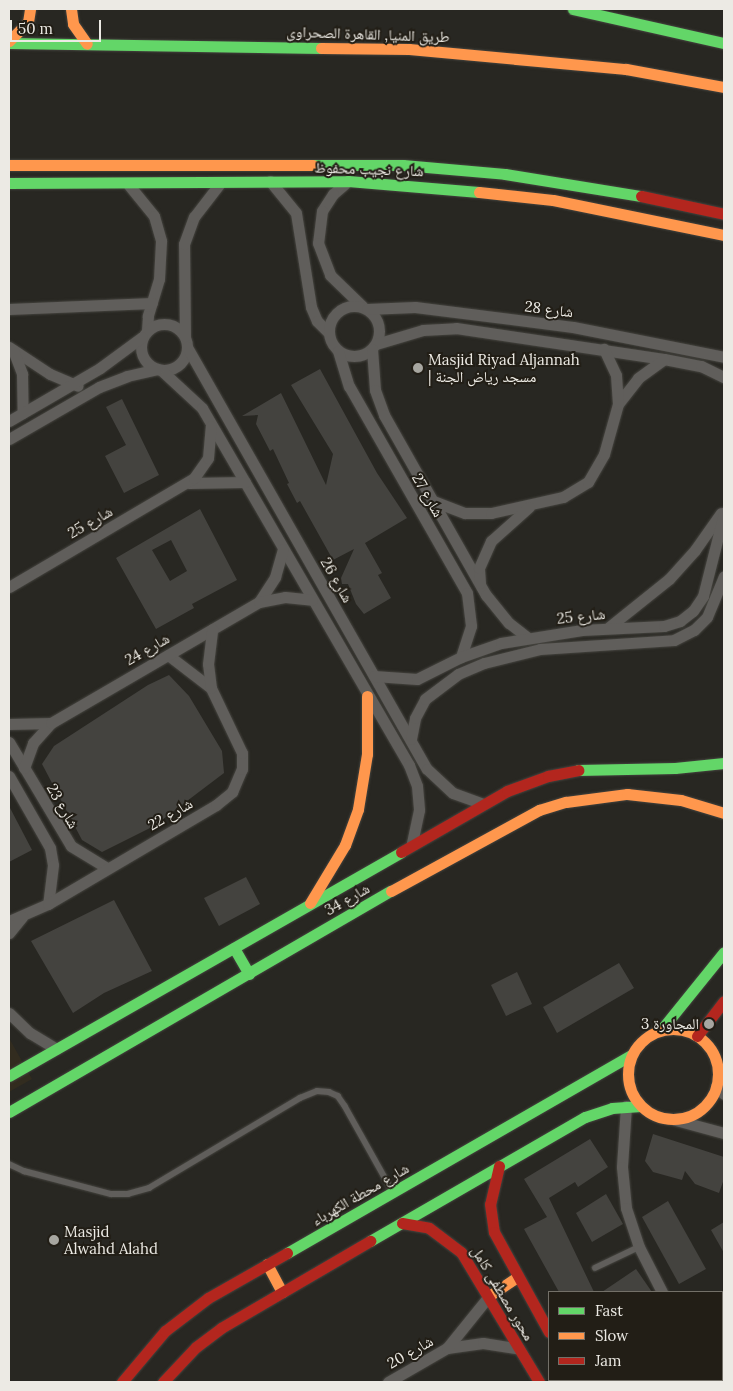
<!DOCTYPE html>
<html>
<head>
<meta charset="utf-8">
<style>
  body { margin:0 }
  #map { position:relative; width:733px; height:1391px; overflow:hidden; background:#282722; font-family:Lora,"Noto Naskh Arabic",serif }
  div>[style] { position:absolute }
  [style*='--x'] { left:calc(var(--x)*1px); top:calc(var(--y)*1px); width:calc(var(--w)*1px); rotate:calc(var(--a)*1deg) }
  .built>* { inset:0; background:#322c1f }
  .building>* { inset:0; background:#44433f }
  .roads { filter:drop-shadow(0 0 1px #45443f) drop-shadow(0 0 1px #45443f) }
  .lane>* { height:5.5px; margin:-2.75px; padding:0 2.75px; transform-origin:2.75px; border-radius:2.75px; background:#605e5b }
  .street>* { height:11px; margin:-5.5px; padding:0 5.5px; transform-origin:5.5px; border-radius:5.5px; background:#605e5b }
  .street>.ring { margin:-5.5px; padding:0; box-sizing:content-box; background:none; border:11px solid #605e5b; border-radius:50% }
  .fast>* { height:11px; margin:-5.5px; padding:0 5.5px; transform-origin:5.5px; border-radius:5.5px; background:#63d668 }
  .slow>* { height:11px; margin:-5.5px; padding:0 5.5px; transform-origin:5.5px; border-radius:5.5px; background:#ff974d }
  .slow>.ring { margin:-5.5px; padding:0; box-sizing:content-box; background:none; border:11px solid #ff974d; border-radius:50% }
  .jam>* { height:11px; margin:-5.5px; padding:0 5.5px; transform-origin:5.5px; border-radius:5.5px; background:#b3261e }
  .dots>* { width:14px; height:14px; translate:-50% -50%; box-sizing:border-box; border:2px solid #221e16; border-radius:50% }
  span { translate:-50% -50%; white-space:nowrap; text-align:center; line-height:1.15; -webkit-text-stroke:4px #221e16; paint-order:stroke }
  .street-label { font-size:15px; color:#eceae4 }
  .poi-label { font-size:15px; color:#eceae4 }
  .left { translate:0 -50%; text-align:left }
  .right { translate:-100% -50%; text-align:right }
  .frame { position:absolute; inset:0; border:10px solid #eceae4; pointer-events:none }
  .legend { position:absolute; left:548px; top:1291px; width:175px; height:90px; box-sizing:border-box; background:#221e16; border:1px solid #737068; margin:0; padding:6px 9px; list-style:none; font-size:15px; color:#eceae4 }
  .legend li { display:flex; align-items:center; gap:10px; height:25px }
  .legend b { width:25px; border:1px solid #737068 }
  .scale { position:absolute; left:10px; top:20px; width:91px; height:22px; box-sizing:border-box; border:2px solid #eceae4; border-top:0; padding-left:6px; font-size:15px; line-height:18px; white-space:nowrap; color:#eceae4; -webkit-text-stroke:4px #221e16; paint-order:stroke }
</style>
</head>
<body>
<div id="map">
  <div class="built">
    <i style="clip-path:polygon(9px 1038px,32px 1079px,9px 1092px)"></i>
  </div>
  <div class="building">
    <i style="clip-path:polygon(320px 369px,377px 473px,407px 518px,365px 543px,382px 573px,378px 575px,391px 598px,364px 614px,356px 604px,348px 584px,342px 584px,341px 578px,354px 549px,333px 560px,300px 501px,297px 503px,287px 484px,289px 483px,273px 449px,270px 451px,256px 424px,258px 415px,242px 416px,281px 393px,326px 485px,333px 454px,291px 385px)"></i>
    <i style="clip-path:polygon(122px 399px,159px 475px,124px 493px,105px 456px,126px 445px,106px 407px)"></i>
    <i style="clip-path:polygon(evenodd,200px 509px,237px 580px,192px 604px,194px 608px,156px 629px,116px 558px,200px 509px,171px 540px,187px 571px,170px 581px,152px 550px,171px 540px)"></i>
    <i style="clip-path:polygon(169px 675px,189px 696px,222px 751px,224px 773px,154px 826px,102px 852px,82px 840px,42px 764px,54px 746px,148px 685px)"></i>
    <i style="clip-path:polygon(9px 806px,32px 850px,9px 862px)"></i>
    <i style="clip-path:polygon(246px 877px,260px 904px,219px 926px,204px 898px)"></i>
    <i style="clip-path:polygon(114px 900px,152px 971px,104px 993px,73px 1013px,31px 941px)"></i>
    <i style="clip-path:polygon(619px 963px,634px 988px,557px 1033px,543px 1007px)"></i>
    <i style="clip-path:polygon(517px 972px,532px 1004px,506px 1016px,491px 985px)"></i>
    <i style="clip-path:polygon(653px 1134px,724px 1157px,724px 1179px,719px 1193px,695px 1184px,685px 1171px,682px 1180px,653px 1172px,645px 1161px)"></i>
    <i style="clip-path:polygon(590px 1139px,608px 1167px,578px 1187px,575px 1182px,549px 1198px,594px 1292px,559px 1292px,524px 1229px,547px 1217px,524px 1179px)"></i>
    <i style="clip-path:polygon(606px 1194px,623px 1224px,592px 1242px,576px 1213px)"></i>
    <i style="clip-path:polygon(668px 1201px,706px 1269px,679px 1284px,642px 1217px)"></i>
    <i style="clip-path:polygon(724px 1222px,724px 1253px,711px 1230px)"></i>
    <i style="clip-path:polygon(636px 1269px,652px 1292px,602px 1292px)"></i>
  </div>
  <div class="roads">
    <div class="lane">
      <i style="--x:9;--y:1164;--w:17;--a:25"></i>
      <i style="--x:24;--y:1171;--w:90;--a:14.8"></i>
      <i style="--x:111;--y:1194;--w:17;--a:0"></i>
      <i style="--x:128;--y:1194;--w:22;--a:-16"></i>
      <i style="--x:149;--y:1188;--w:176;--a:-30.8"></i>
      <i style="--x:300;--y:1098;--w:18;--a:-22"></i>
      <i style="--x:317;--y:1091;--w:12;--a:5"></i>
      <i style="--x:329;--y:1092;--w:10;--a:24"></i>
      <i style="--x:338;--y:1096;--w:12;--a:55"></i>
      <i style="--x:345;--y:1106;--w:96;--a:60.8"></i>
      <i style="--x:595;--y:1268;--w:49;--a:-25.5"></i>
    </div>
    <div class="street">
      <i style="--x:270;--y:181;--w:41;--a:50.9"></i>
      <i style="--x:296;--y:213;--w:95;--a:80.9"></i>
      <i style="--x:311;--y:307;--w:15;--a:67"></i>
      <i style="--x:317;--y:321;--w:16;--a:45"></i>
      <i style="--x:348;--y:181;--w:20;--a:139"></i>
      <i style="--x:333;--y:194;--w:20;--a:123"></i>
      <i style="--x:322;--y:211;--w:32;--a:97"></i>
      <i style="--x:318;--y:243;--w:34;--a:69"></i>
      <i style="--x:330;--y:275;--w:45;--a:44.1"></i>
      <i style="--x:128;--y:184;--w:41;--a:50.9"></i>
      <i style="--x:154;--y:216;--w:26;--a:74"></i>
      <i style="--x:161;--y:241;--w:38;--a:93"></i>
      <i style="--x:159;--y:279;--w:39;--a:107"></i>
      <i style="--x:148;--y:316;--w:15;--a:94"></i>
      <i class="ring" style="left:329px;top:306px;width:39px;height:39px"></i>
      <i style="--x:9;--y:309;--w:143;--a:-2.4"></i>
      <i style="--x:367;--y:309;--w:48;--a:-2.4"></i>
      <i style="--x:415;--y:307;--w:159;--a:7.2"></i>
      <i style="--x:573;--y:327;--w:154;--a:11.2"></i>
      <i class="ring" style="left:141px;top:324px;width:35px;height:35px"></i>
      <i style="--x:185;--y:336;--w:92;--a:-90.6"></i>
      <i style="--x:184;--y:244;--w:29;--a:-70"></i>
      <i style="--x:194;--y:217;--w:44;--a:-52.4"></i>
      <i style="--x:376;--y:344;--w:49;--a:-16.6"></i>
      <i style="--x:423;--y:330;--w:33;--a:-3"></i>
      <i style="--x:456;--y:328;--w:210;--a:8.5"></i>
      <i style="--x:664;--y:359;--w:38;--a:11"></i>
      <i style="--x:701;--y:366;--w:25;--a:26"></i>
      <i style="--x:9;--y:347;--w:49;--a:33.4"></i>
      <i style="--x:50;--y:374;--w:30;--a:23"></i>
      <i style="--x:187;--y:347;--w:485;--a:60.4"></i>
      <i style="--x:427;--y:769;--w:35;--a:43"></i>
      <i style="--x:453;--y:793;--w:32;--a:20"></i>
      <i style="--x:372;--y:349;--w:41;--a:85.8"></i>
      <i style="--x:375;--y:390;--w:27;--a:70"></i>
      <i style="--x:384;--y:415;--w:207;--a:60.5"></i>
      <i style="--x:486;--y:595;--w:36;--a:51"></i>
      <i style="--x:509;--y:623;--w:24;--a:38"></i>
      <i style="--x:13;--y:350;--w:26;--a:69"></i>
      <i style="--x:22;--y:374;--w:39;--a:89"></i>
      <i style="--x:338;--y:351;--w:37;--a:73"></i>
      <i style="--x:349;--y:386;--w:238;--a:60.3"></i>
      <i style="--x:467;--y:593;--w:33;--a:83"></i>
      <i style="--x:471;--y:626;--w:33;--a:108"></i>
      <i style="--x:161;--y:370;--w:56;--a:42.8"></i>
      <i style="--x:202;--y:408;--w:413;--a:59.9"></i>
      <i style="--x:409;--y:765;--w:22;--a:69"></i>
      <i style="--x:417;--y:786;--w:24;--a:85"></i>
      <i style="--x:419;--y:810;--w:35;--a:102"></i>
      <i style="--x:618;--y:404;--w:33;--a:-52"></i>
      <i style="--x:638;--y:378;--w:32;--a:-36"></i>
      <i style="--x:9;--y:421;--w:105;--a:-30.2"></i>
      <i style="--x:100;--y:368;--w:52;--a:-36.4"></i>
      <i style="--x:9;--y:439;--w:104;--a:-30"></i>
      <i style="--x:99;--y:387;--w:30;--a:-21"></i>
      <i style="--x:127;--y:376;--w:31;--a:-13"></i>
      <i style="--x:189;--y:483;--w:56;--a:-1"></i>
      <i style="--x:433;--y:501;--w:34;--a:21"></i>
      <i style="--x:465;--y:513;--w:26;--a:0"></i>
      <i style="--x:491;--y:513;--w:74;--a:-12.5"></i>
      <i style="--x:563;--y:497;--w:29;--a:-31"></i>
      <i style="--x:588;--y:482;--w:32;--a:-60"></i>
      <i style="--x:604;--y:454;--w:52;--a:-74.4"></i>
      <i style="--x:618;--y:404;--w:29;--a:-94"></i>
      <i style="--x:616;--y:375;--w:29;--a:-115"></i>
      <i style="--x:480;--y:583;--w:15;--a:-94"></i>
      <i style="--x:479;--y:568;--w:30;--a:-66"></i>
      <i style="--x:491;--y:541;--w:51;--a:-41.8"></i>
      <i style="--x:9;--y:587;--w:215;--a:-30.5"></i>
      <i style="--x:194;--y:478;--w:24;--a:-55"></i>
      <i style="--x:208;--y:458;--w:32;--a:-85"></i>
      <i style="--x:259;--y:602;--w:30;--a:-57"></i>
      <i style="--x:275;--y:577;--w:29;--a:-74"></i>
      <i style="--x:609;--y:627;--w:77;--a:-38.7"></i>
      <i style="--x:669;--y:579;--w:39;--a:-48"></i>
      <i style="--x:695;--y:550;--w:45;--a:-54.9"></i>
      <i style="--x:168;--y:655;--w:54;--a:37.5"></i>
      <i style="--x:374;--y:676;--w:43;--a:4"></i>
      <i style="--x:417;--y:679;--w:49;--a:-26.6"></i>
      <i style="--x:461;--y:657;--w:42;--a:-19.3"></i>
      <i style="--x:501;--y:643;--w:82;--a:-9.1"></i>
      <i style="--x:582;--y:630;--w:82;--a:-2.8"></i>
      <i style="--x:664;--y:626;--w:17;--a:-17"></i>
      <i style="--x:680;--y:621;--w:16;--a:-38"></i>
      <i style="--x:693;--y:611;--w:18;--a:-56"></i>
      <i style="--x:703;--y:596;--w:86;--a:-75.8"></i>
      <i style="--x:9;--y:724;--w:42;--a:-1.4"></i>
      <i style="--x:411;--y:739;--w:21;--a:-79"></i>
      <i style="--x:415;--y:718;--w:21;--a:-62"></i>
      <i style="--x:425;--y:699;--w:41;--a:-37.1"></i>
      <i style="--x:458;--y:674;--w:28;--a:-23"></i>
      <i style="--x:484;--y:663;--w:58;--a:-14"></i>
      <i style="--x:540;--y:649;--w:134;--a:-3.8"></i>
      <i style="--x:674;--y:640;--w:22;--a:-27"></i>
      <i style="--x:694;--y:630;--w:18;--a:-45"></i>
      <i style="--x:707;--y:617;--w:44;--a:-67.5"></i>
      <i style="--x:9;--y:742;--w:121;--a:59.2"></i>
      <i style="--x:71;--y:846;--w:42;--a:31.4"></i>
      <i style="--x:24;--y:768;--w:27;--a:-70"></i>
      <i style="--x:33;--y:743;--w:27;--a:-48"></i>
      <i style="--x:51;--y:723;--w:241;--a:-30.2"></i>
      <i style="--x:259;--y:602;--w:26;--a:-11"></i>
      <i style="--x:285;--y:597;--w:27;--a:6"></i>
      <i style="--x:9;--y:776;--w:83;--a:60.3"></i>
      <i style="--x:50;--y:848;--w:17;--a:80"></i>
      <i style="--x:53;--y:865;--w:39;--a:97"></i>
      <i style="--x:9;--y:921;--w:43;--a:-23.6"></i>
      <i style="--x:48;--y:904;--w:195;--a:-30.5"></i>
      <i style="--x:216;--y:805;--w:21;--a:-39"></i>
      <i style="--x:232;--y:792;--w:25;--a:-67"></i>
      <i style="--x:242;--y:769;--w:16;--a:-90"></i>
      <i style="--x:242;--y:753;--w:72;--a:-115.5"></i>
      <i style="--x:211;--y:688;--w:24;--a:-97"></i>
      <i style="--x:208;--y:664;--w:35;--a:-83"></i>
      <i style="--x:9;--y:933;--w:21;--a:-51"></i>
      <i style="--x:9;--y:1013;--w:29;--a:44"></i>
      <i style="--x:30;--y:1033;--w:31;--a:31"></i>
      <i style="--x:716;--y:1086;--w:11;--a:45"></i>
      <i style="--x:626;--y:1106;--w:61;--a:93.8"></i>
      <i style="--x:622;--y:1167;--w:41;--a:84.4"></i>
      <i style="--x:626;--y:1208;--w:41;--a:71.6"></i>
      <i style="--x:639;--y:1247;--w:51;--a:62.9"></i>
      <i style="--x:672;--y:1119;--w:54;--a:15.1"></i>
      <i style="--x:722;--y:1303;--w:3;--a:-45"></i>
      <i style="--x:447;--y:1348;--w:36;--a:-8"></i>
      <i style="--x:483;--y:1343;--w:36;--a:9"></i>
      <i style="--x:388;--y:1382;--w:68;--a:-30"></i>
      <i style="--x:447;--y:1348;--w:67;--a:-51.1"></i>
    </div>
    <div class="fast">
      <i style="--x:573;--y:9;--w:155;--a:12.7"></i>
      <i style="--x:9;--y:43;--w:312;--a:0.9"></i>
      <i style="--x:313;--y:165;--w:90;--a:0"></i>
      <i style="--x:403;--y:165;--w:102;--a:5"></i>
      <i style="--x:505;--y:174;--w:138;--a:9.2"></i>
      <i style="--x:9;--y:183;--w:339;--a:-0.3"></i>
      <i style="--x:348;--y:181;--w:131;--a:4.8"></i>
      <i style="--x:578;--y:770;--w:97;--a:-1.2"></i>
      <i style="--x:675;--y:768;--w:49;--a:-5.8"></i>
      <i style="--x:234;--y:948;--w:30;--a:60"></i>
      <i style="--x:661;--y:1030;--w:100;--a:-51.1"></i>
      <i style="--x:9;--y:1076;--w:451;--a:-29.7"></i>
      <i style="--x:9;--y:1112;--w:441;--a:-30.1"></i>
      <i style="--x:370;--y:1241;--w:248;--a:-30"></i>
      <i style="--x:585;--y:1117;--w:28;--a:-18"></i>
      <i style="--x:612;--y:1108;--w:29;--a:-4"></i>
      <i style="--x:287;--y:1253;--w:397;--a:-29.9"></i>
    </div>
    <div class="slow">
      <i style="--x:71;--y:9;--w:15;--a:82"></i>
      <i style="--x:73;--y:24;--w:24;--a:55"></i>
      <i style="--x:9;--y:41;--w:27;--a:-45"></i>
      <i style="--x:28;--y:22;--w:13;--a:-81"></i>
      <i style="--x:321;--y:48;--w:88;--a:0.7"></i>
      <i style="--x:409;--y:49;--w:218;--a:5.3"></i>
      <i style="--x:626;--y:69;--w:100;--a:10.4"></i>
      <i style="--x:9;--y:165;--w:304;--a:0"></i>
      <i style="--x:479;--y:192;--w:74;--a:6.2"></i>
      <i style="--x:553;--y:200;--w:175;--a:11.6"></i>
      <i style="--x:391;--y:891;--w:169;--a:-28.7"></i>
      <i style="--x:539;--y:810;--w:28;--a:-17"></i>
      <i style="--x:566;--y:802;--w:62;--a:-7.5"></i>
      <i style="--x:627;--y:794;--w:54;--a:6.3"></i>
      <i style="--x:681;--y:800;--w:45;--a:16.8"></i>
      <i style="--x:310;--y:903;--w:68;--a:-58.9"></i>
      <i style="--x:345;--y:845;--w:38;--a:-70"></i>
      <i style="--x:358;--y:809;--w:56;--a:-80.7"></i>
      <i style="--x:367;--y:754;--w:58;--a:-90"></i>
      <i class="ring" style="left:628px;top:1029px;width:79px;height:79px"></i>
      <i style="--x:267;--y:1264;--w:32;--a:62"></i>
      <i style="--x:489;--y:1296;--w:34;--a:-34"></i>
      <i style="--x:578;--y:1380;--w:2;--a:63"></i>
    </div>
    <div class="jam">
      <i style="--x:641;--y:196;--w:85;--a:12.2"></i>
      <i style="--x:401;--y:852;--w:122;--a:-29.9"></i>
      <i style="--x:507;--y:791;--w:44;--a:-20.1"></i>
      <i style="--x:548;--y:776;--w:31;--a:-11"></i>
      <i style="--x:697;--y:1036;--w:44;--a:-52.4"></i>
      <i style="--x:499;--y:1166;--w:39;--a:103"></i>
      <i style="--x:490;--y:1204;--w:28;--a:82"></i>
      <i style="--x:494;--y:1232;--w:114;--a:61.2"></i>
      <i style="--x:402;--y:1223;--w:27;--a:10"></i>
      <i style="--x:429;--y:1228;--w:40;--a:37"></i>
      <i style="--x:461;--y:1252;--w:152;--a:59"></i>
      <i style="--x:122;--y:1382;--w:67;--a:-49.9"></i>
      <i style="--x:165;--y:1331;--w:54;--a:-37.5"></i>
      <i style="--x:208;--y:1298;--w:91;--a:-29.7"></i>
      <i style="--x:163;--y:1382;--w:48;--a:-46.7"></i>
      <i style="--x:196;--y:1347;--w:31;--a:-37"></i>
      <i style="--x:221;--y:1328;--w:173;--a:-30.3"></i>
    </div>
  </div>
  <div class="dots">
    <i style="left:418px;top:368px;background:#a7a6a0"></i>
    <i style="left:709px;top:1024px;background:#a7a6a0"></i>
    <i style="left:54px;top:1240px;background:#a7a6a0"></i>
  </div>
  <div class="street-label">
    <span style="left:368px;top:34px;rotate:2deg">طريق المنيا, القاهرة الصحراوى</span>
    <span style="left:369px;top:169px;rotate:2deg">شارع نجيب محفوظ</span>
    <span style="left:549px;top:309px;rotate:7deg">شارع 28</span>
    <span style="left:428px;top:495px;rotate:60deg">شارع 27</span>
    <span style="left:90px;top:522px;rotate:-30deg">شارع 25</span>
    <span style="left:337px;top:580px;rotate:60deg">شارع 26</span>
    <span style="left:581px;top:616px;rotate:-6deg">شارع 25</span>
    <span style="left:147px;top:649px;rotate:-30deg">شارع 24</span>
    <span style="left:63px;top:806px;rotate:60deg">شارع 23</span>
    <span style="left:170px;top:814px;rotate:-30deg">شارع 22</span>
    <span style="left:347px;top:899px;rotate:-30deg">شارع 34</span>
    <span style="left:360px;top:1194px;rotate:-30deg">شارع محطة الكهرباء</span>
    <span style="left:503px;top:1293px;rotate:59deg">محور مصطفى كامل</span>
    <span style="left:410px;top:1352px;rotate:-30deg">شارع 20</span>
  </div>
  <div class="poi-label">
    <span class="left" style="left:428px;top:368px">Masjid Riyad Aljannah<br>| مسجد رياض الجنة</span>
    <span class="right" style="left:699px;top:1024px">المجاورة 3</span>
    <span class="left" style="left:64px;top:1240px">Masjid<br>Alwahd Alahd</span>
  </div>
  <div class="frame"></div>
  <ul class="legend">
  <li><b style="height:6px;background:#63d668"></b>Fast</li>
  <li><b style="height:6px;background:#ff974d"></b>Slow</li>
  <li><b style="height:6px;background:#b3261e"></b>Jam</li>
  </ul>
  <div class="scale">50 m</div>
</div>
</body>
</html>
